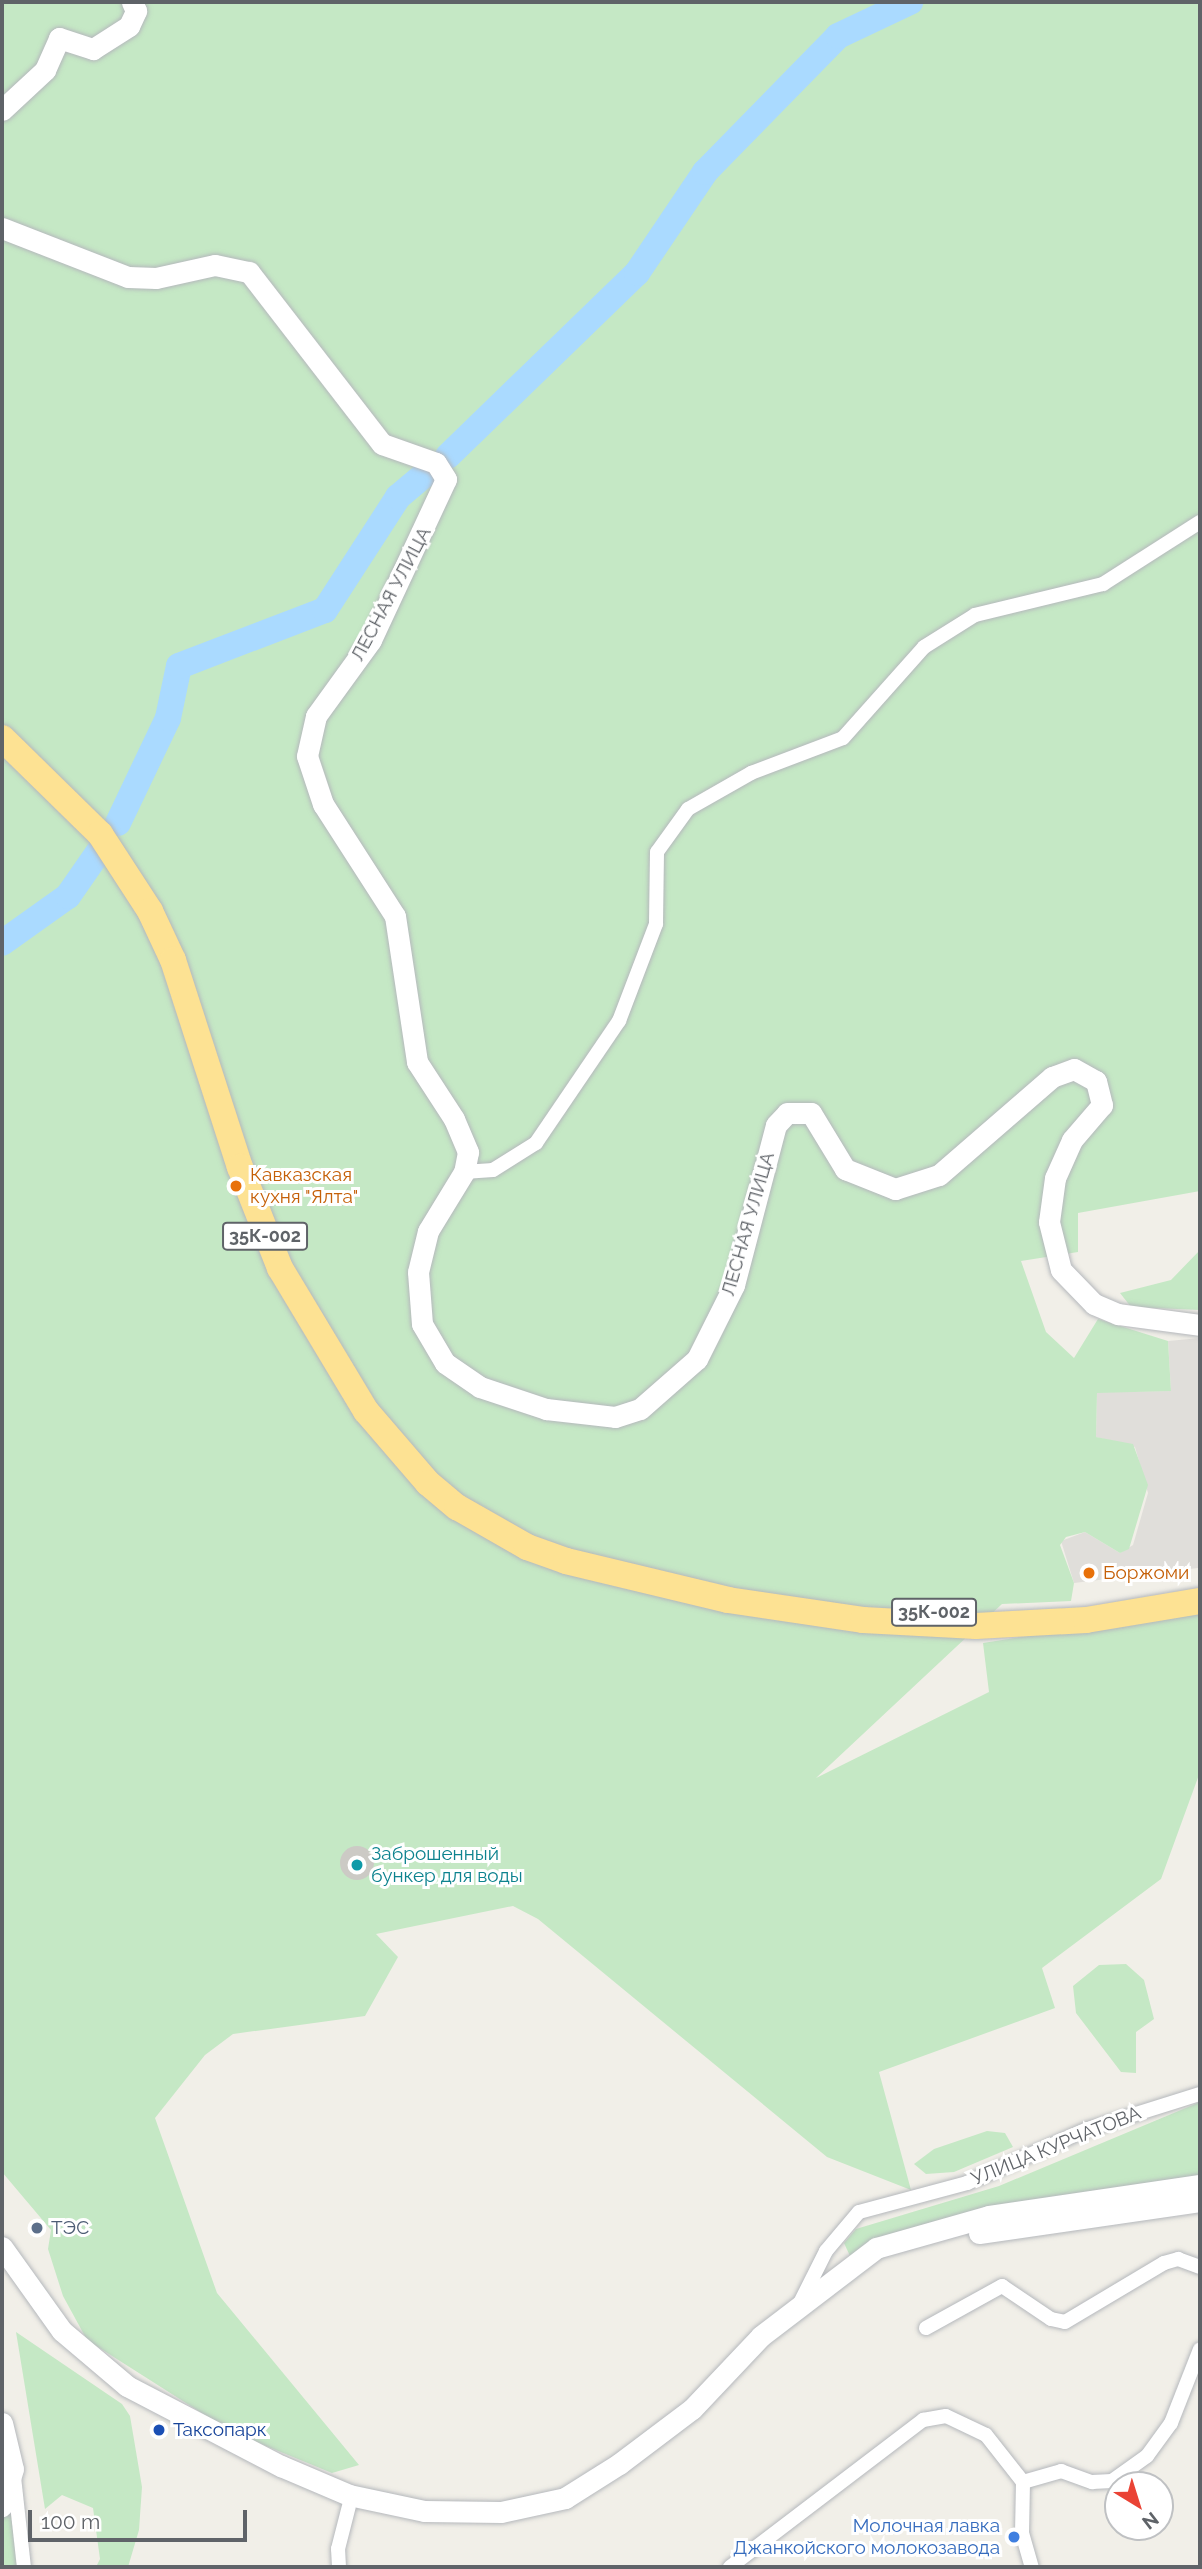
<!DOCTYPE html>
<html>
<head>
<meta charset="utf-8">
<style>
  body { margin:0 }
  #map { position:relative; width:1202px; height:2569px; overflow:hidden; background:#f1efe8; font-family:Raleway,sans-serif }
  div>[style] { position:absolute }
  [style*='--x'] { left:calc(var(--x)*1px); top:calc(var(--y)*1px); width:calc(var(--w)*1px); rotate:calc(var(--a)*1deg) }
  .industrial>* { inset:0; background:#e0deda }
  .green>* { inset:0; background:#c5e8c5 }
  .river>* { height:26px; margin:-13px; padding:0 13px; transform-origin:13px; border-radius:13px; background:#aadaff }
  .building>* { inset:0; background:#cccac5 }
  .round { border-radius:50% }
  .roads { filter:drop-shadow(0 0 2px #b5b8bc) drop-shadow(0 0 2px #b5b8bc) }
  .street>* { height:14px; margin:-7px; padding:0 7px; transform-origin:7px; border-radius:7px; background:#fff }
  .secondary>* { height:21px; margin:-10.5px; padding:0 10.5px; transform-origin:10.5px; border-radius:10.5px; background:#fff }
  .highway>* { height:26px; margin:-13px; padding:0 13px; transform-origin:13px; border-radius:13px; background:#fde293 }
  .dots>* { width:19px; height:19px; translate:-50% -50%; box-sizing:border-box; border:4px solid #fff; border-radius:50% }
  span { translate:-50% -50%; white-space:nowrap; text-align:center; line-height:1.15; -webkit-text-stroke:6px #fff; paint-order:stroke }
  .shield-label span { padding:2px 5px; background:#fff; border:2px solid; border-radius:5px; -webkit-text-stroke-width:0 }
  .shield-label { font-size:18px; color:#5f6368; font-weight:700 }
  .street-label { font-size:19px; color:#5f6368 }
  .food-label { font-size:19px; color:#c56008 }
  .left { translate:0 -50%; text-align:left }
  .culture-label { font-size:19px; color:#0d838f }
  .service-label { font-size:19px; color:#4e5e75 }
  .transit-label { font-size:19px; color:#164399 }
  .shop-label { font-size:19px; color:#366cbe }
  .right { translate:-100% -50%; text-align:right }
  .frame { position:absolute; inset:0; border:4px solid #5f6368; pointer-events:none }
  .north { position:absolute; left:1104px; top:2471px; width:70px; height:70px; box-sizing:border-box; background:#fff; border:2px solid #bfc1c3; border-radius:50%; rotate:142deg; font-size:19px; font-weight:700; line-height:28px; text-align:center; color:#5f6368 }
  .north::after { content:''; display:block; margin:auto; width:24px; height:32px; background:#ea4335; clip-path:polygon(50% 0,100% 100%,50% 72%,0 100%) }
  .scale { position:absolute; left:28px; top:2510px; width:219px; height:32px; box-sizing:border-box; border:4px solid #5f6368; border-top:0; padding-left:9px; font-size:21px; line-height:24px; white-space:nowrap; color:#5f6368; -webkit-text-stroke:5px #fff; paint-order:stroke }
</style>
</head>
<body>
<div id="map">
  <div class="industrial">
    <i style="clip-path:polygon(1200px 1338px,1198px 1568px,1074px 1583px,1061px 1541px,1085px 1532px,1120px 1553px,1133px 1545px,1148px 1493px,1135px 1447px,1096px 1437px,1097px 1392px,1171px 1391px,1168px 1341px)"></i>
  </div>
  <div class="green">
    <i style="clip-path:polygon(2px 2px,1200px 2px,1200px 1191px,1078px 1213px,1078px 1252px,1021px 1261px,1046px 1332px,1074px 1358px,1098px 1319px,1168px 1341px,1171px 1391px,1097px 1393px,1096px 1437px,1133px 1444px,1148px 1485px,1129px 1549px,1120px 1553px,1085px 1532px,1066px 1537px,1060px 1545px,1074px 1583px,1071px 1601px,1002px 1604px,816px 1778px,989px 1692px,983px 1643px,1200px 1609px,1200px 1772px,1161px 1879px,1042px 1968px,1055px 2008px,879px 2072px,911px 2190px,827px 2157px,538px 1919px,513px 1906px,376px 1934px,398px 1957px,365px 2016px,233px 2034px,205px 2055px,155px 2118px,217px 2293px,359px 2465px,332px 2473px,230px 2431px,87px 2340px,63px 2296px,48px 2249px,51px 2230px,2px 2172px)"></i>
    <i style="clip-path:polygon(1200px 1250px,1200px 1310px,1131px 1307px,1120px 1293px,1171px 1280px)"></i>
    <i style="clip-path:polygon(1126px 1964px,1144px 1980px,1154px 2019px,1136px 2032px,1136px 2073px,1121px 2072px,1076px 2013px,1073px 1986px,1099px 1965px)"></i>
    <i style="clip-path:polygon(1200px 2102px,1200px 2175px,850px 2256px,844px 2243px,856px 2229px,999px 2186px)"></i>
    <i style="clip-path:polygon(987px 2131px,1005px 2133px,1013px 2147px,954px 2172px,926px 2174px,914px 2164px,934px 2149px)"></i>
    <i style="clip-path:polygon(16px 2332px,122px 2404px,130px 2416px,142px 2487px,139px 2530px,128px 2567px,96px 2567px,100px 2559px,93px 2508px,62px 2495px,45px 2509px)"></i>
    <i style="clip-path:polygon(13px 2469px,24px 2567px,2px 2567px,2px 2506px)"></i>
  </div>
  <div class="river">
    <i style="--x:448;--y:456;--w:263;--a:-44.1"></i>
    <i style="--x:637;--y:273;--w:122;--a:-56"></i>
    <i style="--x:705;--y:172;--w:190;--a:-45.6"></i>
    <i style="--x:838;--y:36;--w:80;--a:-25.3"></i>
    <i style="--x:118;--y:823;--w:116;--a:-64.5"></i>
    <i style="--x:168;--y:718;--w:53;--a:-78.1"></i>
    <i style="--x:179;--y:666;--w:156;--a:-21"></i>
    <i style="--x:325;--y:610;--w:135;--a:-57.1"></i>
    <i style="--x:398;--y:497;--w:38;--a:-40"></i>
    <i style="--x:2;--y:943;--w:81;--a:-35.5"></i>
    <i style="--x:68;--y:896;--w:56;--a:-55.2"></i>
  </div>
  <div class="building">
    <i class="round" style="left:340px;top:1846px;width:34px;height:34px"></i>
  </div>
  <div class="roads">
    <div class="street">
      <i style="--x:464;--y:1172;--w:29;--a:-4"></i>
      <i style="--x:493;--y:1170;--w:51;--a:-32.1"></i>
      <i style="--x:536;--y:1143;--w:148;--a:-55.8"></i>
      <i style="--x:619;--y:1021;--w:104;--a:-69.1"></i>
      <i style="--x:656;--y:924;--w:72;--a:-89.2"></i>
      <i style="--x:657;--y:852;--w:53;--a:-54.2"></i>
      <i style="--x:688;--y:809;--w:73;--a:-29.7"></i>
      <i style="--x:751;--y:773;--w:98;--a:-20.8"></i>
      <i style="--x:843;--y:738;--w:122;--a:-48.3"></i>
      <i style="--x:924;--y:647;--w:60;--a:-32.1"></i>
      <i style="--x:975;--y:615;--w:132;--a:-13.6"></i>
      <i style="--x:1103;--y:584;--w:115;--a:-32.6"></i>
      <i style="--x:800;--y:2303;--w:58;--a:-63.4"></i>
      <i style="--x:826;--y:2251;--w:51;--a:-49.8"></i>
      <i style="--x:859;--y:2212;--w:112;--a:-15"></i>
      <i style="--x:967;--y:2183;--w:133;--a:-24.1"></i>
      <i style="--x:1088;--y:2129;--w:117;--a:-17.4"></i>
      <i style="--x:926;--y:2328;--w:87;--a:-28.9"></i>
      <i style="--x:1002;--y:2286;--w:59;--a:34"></i>
      <i style="--x:1051;--y:2319;--w:14;--a:12"></i>
      <i style="--x:1065;--y:2322;--w:115;--a:-30.8"></i>
      <i style="--x:1164;--y:2263;--w:15;--a:-16"></i>
      <i style="--x:1178;--y:2259;--w:23;--a:20"></i>
      <i style="--x:14;--y:2477;--w:91;--a:83.7"></i>
      <i style="--x:1023;--y:2482;--w:40;--a:-16"></i>
      <i style="--x:1061;--y:2471;--w:33;--a:20"></i>
      <i style="--x:1092;--y:2482;--w:20;--a:-3"></i>
      <i style="--x:1112;--y:2481;--w:43;--a:-35.5"></i>
      <i style="--x:1147;--y:2456;--w:41;--a:-54"></i>
      <i style="--x:1171;--y:2423;--w:79;--a:-68.6"></i>
      <i style="--x:339;--y:2567;--w:18;--a:-93"></i>
      <i style="--x:338;--y:2549;--w:44;--a:-75.7"></i>
      <i style="--x:730;--y:2567;--w:243;--a:-37.3"></i>
      <i style="--x:923;--y:2420;--w:23;--a:-10"></i>
      <i style="--x:946;--y:2416;--w:44;--a:25.4"></i>
      <i style="--x:986;--y:2435;--w:60;--a:51.8"></i>
      <i style="--x:1023;--y:2482;--w:51;--a:91.1"></i>
      <i style="--x:1022;--y:2533;--w:35;--a:74"></i>
    </div>
    <div class="secondary">
      <i style="--x:2;--y:110;--w:59;--a:-42.9"></i>
      <i style="--x:45;--y:70;--w:35;--a:-66"></i>
      <i style="--x:59;--y:38;--w:36;--a:18"></i>
      <i style="--x:93;--y:49;--w:43;--a:-32.6"></i>
      <i style="--x:129;--y:26;--w:17;--a:-65"></i>
      <i style="--x:136;--y:11;--w:10;--a:-114"></i>
      <i style="--x:2;--y:228;--w:135;--a:21.3"></i>
      <i style="--x:128;--y:277;--w:28;--a:2"></i>
      <i style="--x:156;--y:278;--w:60;--a:-12.4"></i>
      <i style="--x:215;--y:265;--w:35;--a:12"></i>
      <i style="--x:249;--y:272;--w:217;--a:52.3"></i>
      <i style="--x:382;--y:444;--w:57;--a:19.4"></i>
      <i style="--x:436;--y:463;--w:19;--a:58"></i>
      <i style="--x:446;--y:479;--w:178;--a:115"></i>
      <i style="--x:371;--y:640;--w:94;--a:125.9"></i>
      <i style="--x:316;--y:716;--w:41;--a:102.7"></i>
      <i style="--x:307;--y:756;--w:51;--a:71.6"></i>
      <i style="--x:323;--y:804;--w:133;--a:57.3"></i>
      <i style="--x:395;--y:916;--w:148;--a:81.4"></i>
      <i style="--x:417;--y:1062;--w:68;--a:57"></i>
      <i style="--x:454;--y:1119;--w:36;--a:67"></i>
      <i style="--x:468;--y:1152;--w:20;--a:101"></i>
      <i style="--x:464;--y:1172;--w:69;--a:121.4"></i>
      <i style="--x:428;--y:1231;--w:42;--a:103.7"></i>
      <i style="--x:418;--y:1272;--w:52;--a:85.6"></i>
      <i style="--x:422;--y:1324;--w:45;--a:59.5"></i>
      <i style="--x:445;--y:1363;--w:42;--a:34.4"></i>
      <i style="--x:480;--y:1387;--w:70;--a:18.4"></i>
      <i style="--x:546;--y:1409;--w:69;--a:6.6"></i>
      <i style="--x:615;--y:1417;--w:26;--a:-18"></i>
      <i style="--x:640;--y:1409;--w:76;--a:-41.3"></i>
      <i style="--x:697;--y:1359;--w:83;--a:-63.4"></i>
      <i style="--x:734;--y:1285;--w:165;--a:-75.3"></i>
      <i style="--x:776;--y:1125;--w:16;--a:-47"></i>
      <i style="--x:787;--y:1113;--w:24;--a:0"></i>
      <i style="--x:811;--y:1113;--w:66;--a:58.7"></i>
      <i style="--x:845;--y:1169;--w:54;--a:21.8"></i>
      <i style="--x:895;--y:1189;--w:46;--a:-17.7"></i>
      <i style="--x:939;--y:1175;--w:150;--a:-40.9"></i>
      <i style="--x:1052;--y:1077;--w:23;--a:-20"></i>
      <i style="--x:1074;--y:1069;--w:25;--a:29"></i>
      <i style="--x:1096;--y:1081;--w:25;--a:76"></i>
      <i style="--x:1102;--y:1105;--w:46;--a:130.6"></i>
      <i style="--x:1072;--y:1140;--w:42;--a:114.1"></i>
      <i style="--x:1055;--y:1178;--w:44;--a:97.8"></i>
      <i style="--x:1049;--y:1222;--w:49;--a:76"></i>
      <i style="--x:1061;--y:1270;--w:47;--a:45.9"></i>
      <i style="--x:1094;--y:1304;--w:26;--a:23"></i>
      <i style="--x:1118;--y:1314;--w:83;--a:7.6"></i>
      <i style="--x:979;--y:2233;--w:223;--a:-8.2"></i>
      <i style="--x:2;--y:2247;--w:103;--a:54.5"></i>
      <i style="--x:62;--y:2331;--w:85;--a:40.2"></i>
      <i style="--x:127;--y:2386;--w:174;--a:27.5"></i>
      <i style="--x:281;--y:2466;--w:74;--a:23.1"></i>
      <i style="--x:349;--y:2495;--w:77;--a:12"></i>
      <i style="--x:424;--y:2511;--w:77;--a:0.7"></i>
      <i style="--x:501;--y:2512;--w:66;--a:-12.3"></i>
      <i style="--x:565;--y:2498;--w:64;--a:-32.2"></i>
      <i style="--x:619;--y:2464;--w:91;--a:-37"></i>
      <i style="--x:692;--y:2409;--w:100;--a:-46.6"></i>
      <i style="--x:761;--y:2336;--w:145;--a:-37.4"></i>
      <i style="--x:876;--y:2248;--w:117;--a:-15.8"></i>
      <i style="--x:989;--y:2216;--w:213;--a:-8.4"></i>
      <i style="--x:2;--y:2423;--w:47;--a:76.6"></i>
      <i style="--x:13;--y:2469;--w:39;--a:107"></i>
    </div>
    <div class="highway">
      <i style="--x:2;--y:738;--w:137;--a:44.4"></i>
      <i style="--x:100;--y:834;--w:92;--a:57"></i>
      <i style="--x:150;--y:911;--w:54;--a:64.9"></i>
      <i style="--x:173;--y:960;--w:218;--a:72.1"></i>
      <i style="--x:240;--y:1167;--w:109;--a:68.4"></i>
      <i style="--x:280;--y:1268;--w:167;--a:59"></i>
      <i style="--x:366;--y:1411;--w:95;--a:49.3"></i>
      <i style="--x:428;--y:1483;--w:38;--a:40"></i>
      <i style="--x:457;--y:1507;--w:81;--a:29.7"></i>
      <i style="--x:527;--y:1547;--w:41;--a:19.7"></i>
      <i style="--x:566;--y:1561;--w:167;--a:13.5"></i>
      <i style="--x:728;--y:1600;--w:136;--a:8.4"></i>
      <i style="--x:863;--y:1620;--w:113;--a:3"></i>
      <i style="--x:976;--y:1626;--w:110;--a:-3.1"></i>
      <i style="--x:1086;--y:1620;--w:116;--a:-9.5"></i>
    </div>
  </div>
  <div class="dots">
    <i style="left:236px;top:1186px;background:#e8710a"></i>
    <i style="left:1089px;top:1573px;background:#e8710a"></i>
    <i style="left:357px;top:1865px;background:#0f9aa8"></i>
    <i style="left:37px;top:2228px;background:#5c6f8a"></i>
    <i style="left:159px;top:2430px;background:#1a4fb4"></i>
    <i style="left:1014px;top:2537px;background:#3f7fe0"></i>
  </div>
  <div class="shield-label">
    <span style="left:265px;top:1236px">35К-002</span>
    <span style="left:934px;top:1612px">35К-002</span>
  </div>
  <div class="street-label">
    <span style="left:391px;top:594px;rotate:-62deg">ЛЕСНАЯ УЛИЦА</span>
    <span style="left:748px;top:1224px;rotate:-74deg">ЛЕСНАЯ УЛИЦА</span>
    <span style="left:1056px;top:2146px;rotate:-22deg">УЛИЦА КУРЧАТОВА</span>
  </div>
  <div class="food-label">
    <span class="left" style="left:250px;top:1186px">Кавказская<br>кухня "Ялта"</span>
    <span class="left" style="left:1103px;top:1573px">Боржоми</span>
  </div>
  <div class="culture-label">
    <span class="left" style="left:371px;top:1865px">Заброшенный<br>бункер для воды</span>
  </div>
  <div class="service-label">
    <span class="left" style="left:51px;top:2228px">ТЭС</span>
  </div>
  <div class="transit-label">
    <span class="left" style="left:173px;top:2430px">Таксопарк</span>
  </div>
  <div class="shop-label">
    <span class="right" style="left:1000px;top:2537px">Молочная лавка<br>Джанкойского молокозавода</span>
  </div>
  <div class="frame"></div>
  <div class="north">N</div>
  <div class="scale">100 m</div>
</div>
</body>
</html>
